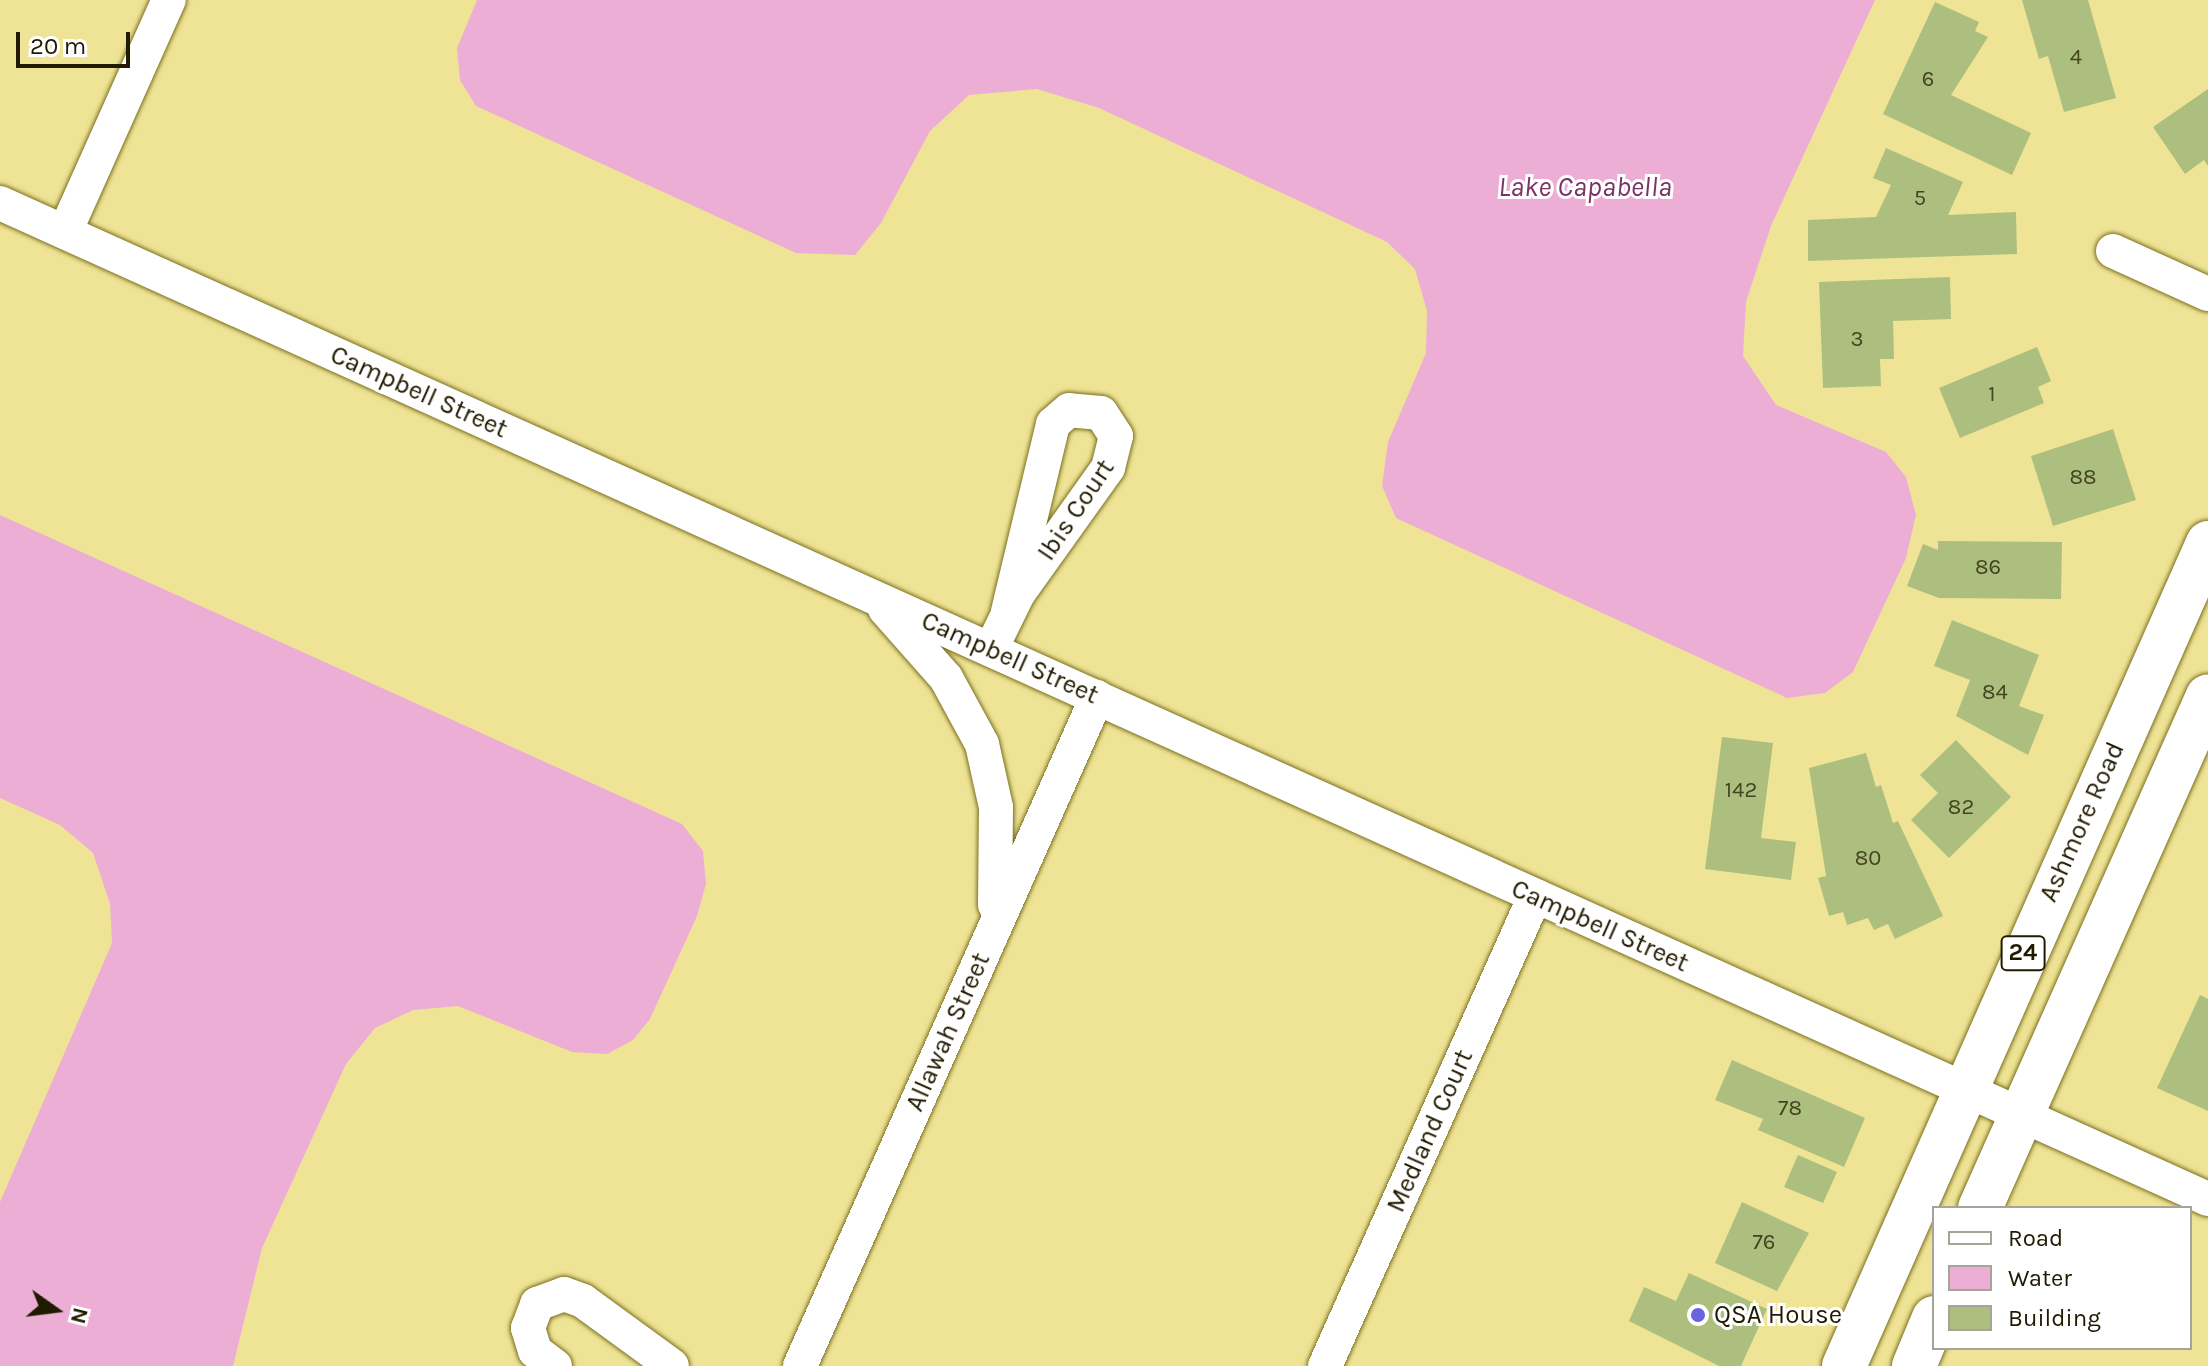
<!DOCTYPE html>
<html>
<head>
<meta charset="utf-8">
<style>
  body { margin:0 }
  #map { position:relative; width:2208px; height:1366px; overflow:hidden; background:#efe495; font-family:Karla,sans-serif }
  div>[style] { position:absolute }
  [style*='--x'] { left:calc(var(--x)*1px); top:calc(var(--y)*1px); width:calc(var(--w)*1px); rotate:calc(var(--a)*1deg) }
  .water>* { inset:0; background:#edaed6 }
  .building>* { inset:0; background:#adbf7f }
  .roads { filter:drop-shadow(0 0 2px #7b701f) drop-shadow(0 0 2px #7b701f) }
  .minor>* { height:34px; margin:-17px; padding:0 17px; transform-origin:17px; border-radius:17px; background:#fff }
  .primary>* { height:44px; margin:-22px; padding:0 22px; transform-origin:22px; border-radius:22px; background:#fff }
  .dots>* { width:22px; height:22px; translate:-50% -50%; box-sizing:border-box; border:4px solid #fff; border-radius:50% }
  span { translate:-50% -50%; white-space:nowrap; text-align:center; line-height:1.15; -webkit-text-stroke:6px #fff; paint-order:stroke }
  .number-label { font-size:22px; color:#434420 }
  .number-label span { -webkit-text-stroke-width:0 }
  .shield-label span { padding:2px 6px; background:#fff; border:2px solid; border-radius:6px; -webkit-text-stroke-width:0 }
  .shield-label { font-size:24px; color:#201b00; font-weight:700 }
  .street-label { font-size:26px; color:#201b00 }
  .poi-label { font-size:26px; color:#201b00 }
  .left { translate:0 -50%; text-align:left }
  .water-label { font-size:28px; color:#7b3264; font-style:italic }
  .legend { position:absolute; left:1932px; top:1206px; width:260px; height:144px; box-sizing:border-box; background:#fff; border:2px solid #a6a499; margin:0; padding:10px 14px; list-style:none; font-size:24px; color:#201b00 }
  .legend li { display:flex; align-items:center; gap:16px; height:40px }
  .legend b { width:40px; border:2px solid #a6a499 }
  .north { position:absolute; left:16px; top:1270px; width:80px; height:80px; -webkit-text-stroke:6px #fff; paint-order:stroke; rotate:104deg; font-size:22px; font-weight:700; line-height:32px; text-align:center; color:#201b00 }
  .north::after { content:''; display:block; margin:auto; width:28px; height:36px; background:#201b00; clip-path:polygon(50% 0,100% 100%,50% 72%,0 100%) }
  .scale { position:absolute; left:16px; top:32px; width:114px; height:36px; box-sizing:border-box; border:4px solid #201b00; border-top:0; padding-left:10px; font-size:24px; line-height:28px; white-space:nowrap; color:#201b00; -webkit-text-stroke:6px #fff; paint-order:stroke }
</style>
</head>
<body>
<div id="map">
  <div class="water">
    <i style="clip-path:polygon(477px 0,1875px 0,1771px 226px,1746px 302px,1743px 356px,1776px 405px,1886px 452px,1906px 477px,1916px 515px,1906px 558px,1853px 672px,1825px 693px,1787px 698px,1396px 518px,1382px 486px,1388px 442px,1426px 353px,1427px 311px,1415px 269px,1387px 242px,1099px 108px,1037px 89px,969px 95px,930px 131px,881px 223px,855px 255px,796px 253px,476px 106px,460px 80px,457px 48px)"></i>
    <i style="clip-path:polygon(0 515px,682px 824px,703px 851px,706px 884px,697px 916px,650px 1019px,633px 1040px,607px 1054px,572px 1052px,458px 1006px,413px 1010px,375px 1028px,346px 1064px,262px 1248px,233px 1366px,0 1366px,0 1202px,112px 943px,110px 904px,93px 853px,60px 825px,0 798px)"></i>
  </div>
  <div class="building">
    <i style="clip-path:polygon(2022px 0,2088px 0,2116px 98px,2064px 112px,2048px 56px,2039px 59px)"></i>
    <i style="clip-path:polygon(1935px 2px,1979px 22px,1975px 31px,1988px 37px,1951px 95px,2031px 133px,2012px 175px,1883px 114px)"></i>
    <i style="clip-path:polygon(2208px 89px,2208px 166px,2204px 160px,2185px 174px,2153px 127px)"></i>
    <i style="clip-path:polygon(1886px 148px,1963px 182px,1948px 215px,2016px 212px,2017px 254px,1808px 261px,1808px 220px,1876px 217px,1891px 185px,1873px 178px)"></i>
    <i style="clip-path:polygon(1950px 277px,1951px 319px,1893px 321px,1894px 359px,1880px 359px,1881px 386px,1823px 388px,1819px 282px)"></i>
    <i style="clip-path:polygon(2037px 347px,2051px 381px,2038px 387px,2044px 403px,1960px 438px,1939px 388px)"></i>
    <i style="clip-path:polygon(2113px 429px,2136px 500px,2053px 526px,2031px 456px)"></i>
    <i style="clip-path:polygon(1938px 541px,2062px 542px,2061px 599px,1939px 598px,1907px 586px,1923px 544px,1938px 550px)"></i>
    <i style="clip-path:polygon(1952px 620px,2039px 655px,2019px 706px,2044px 715px,2028px 755px,1956px 716px,1970px 680px,1934px 666px)"></i>
    <i style="clip-path:polygon(1722px 737px,1773px 743px,1761px 838px,1796px 842px,1791px 880px,1705px 869px)"></i>
    <i style="clip-path:polygon(1956px 740px,2011px 797px,1949px 858px,1911px 820px,1938px 793px,1920px 775px)"></i>
    <i style="clip-path:polygon(1866px 753px,1876px 787px,1881px 785px,1893px 823px,1898px 821px,1943px 916px,1895px 939px,1888px 924px,1874px 930px,1868px 918px,1847px 925px,1843px 912px,1829px 916px,1818px 878px,1826px 876px,1809px 768px)"></i>
    <i style="clip-path:polygon(2200px 995px,2208px 999px,2208px 1111px,2157px 1088px)"></i>
    <i style="clip-path:polygon(1732px 1060px,1865px 1118px,1844px 1167px,1758px 1130px,1763px 1119px,1715px 1100px)"></i>
    <i style="clip-path:polygon(1798px 1155px,1837px 1172px,1823px 1203px,1784px 1187px)"></i>
    <i style="clip-path:polygon(1742px 1202px,1809px 1233px,1777px 1291px,1715px 1263px)"></i>
    <i style="clip-path:polygon(1689px 1273px,1767px 1309px,1741px 1366px,1719px 1366px,1629px 1321px,1644px 1287px,1676px 1301px)"></i>
  </div>
  <div class="roads">
    <div class="minor">
      <i style="--x:0;--y:203;--w:2422;--a:24.28"></i>
      <i style="--x:65;--y:232;--w:254;--a:-65.9"></i>
      <i style="--x:2113;--y:251;--w:104;--a:24.4"></i>
      <i style="--x:885;--y:609;--w:92;--a:48.5"></i>
      <i style="--x:946;--y:678;--w:75;--a:61.4"></i>
      <i style="--x:982;--y:744;--w:65;--a:77.5"></i>
      <i style="--x:996;--y:807;--w:98;--a:90.6"></i>
      <i style="--x:991;--y:649;--w:61;--a:-63.9"></i>
      <i style="--x:1018;--y:594;--w:155;--a:-54.5"></i>
      <i style="--x:1108;--y:468;--w:33;--a:-76"></i>
      <i style="--x:1116;--y:436;--w:27;--a:-123"></i>
      <i style="--x:1101;--y:413;--w:32;--a:-175"></i>
      <i style="--x:1069;--y:410;--w:21;--a:139"></i>
      <i style="--x:1053;--y:424;--w:193;--a:103.5"></i>
      <i style="--x:555;--y:1366;--w:25;--a:-143"></i>
      <i style="--x:535;--y:1351;--w:24;--a:-107"></i>
      <i style="--x:528;--y:1328;--w:26;--a:-69"></i>
      <i style="--x:537;--y:1304;--w:29;--a:-20"></i>
      <i style="--x:564;--y:1294;--w:20;--a:20"></i>
      <i style="--x:583;--y:1301;--w:110;--a:36.1"></i>
      <i style="--x:800;--y:1366;--w:732;--a:-66.06"></i>
      <i style="--x:1325;--y:1366;--w:515;--a:-65.92"></i>
    </div>
    <div class="primary">
      <i style="--x:1980;--y:1208;--w:560;--a:-66"></i>
      <i style="--x:1844;--y:1366;--w:900;--a:-66.14"></i>
      <i style="--x:1914;--y:1366;--w:52;--a:-67.4"></i>
    </div>
  </div>
  <div class="dots">
    <i style="left:1698px;top:1315px;background:#6a65de"></i>
  </div>
  <div class="number-label">
    <span style="left:2076px;top:58px">4</span>
    <span style="left:1928px;top:80px">6</span>
    <span style="left:1920px;top:199px">5</span>
    <span style="left:1857px;top:340px">3</span>
    <span style="left:1992px;top:395px">1</span>
    <span style="left:2083px;top:478px">88</span>
    <span style="left:1988px;top:568px">86</span>
    <span style="left:1995px;top:693px">84</span>
    <span style="left:1741px;top:791px">142</span>
    <span style="left:1961px;top:808px">82</span>
    <span style="left:1868px;top:859px">80</span>
    <span style="left:1790px;top:1109px">78</span>
    <span style="left:1764px;top:1243px">76</span>
  </div>
  <div class="shield-label">
    <span style="left:2023px;top:953px">24</span>
  </div>
  <div class="street-label">
    <span style="left:419px;top:392px;rotate:24deg">Campbell Street</span>
    <span style="left:1076px;top:510px;rotate:-56deg">Ibis Court</span>
    <span style="left:1010px;top:658px;rotate:24deg">Campbell Street</span>
    <span style="left:2082px;top:822px;rotate:-66deg">Ashmore Road</span>
    <span style="left:1600px;top:926px;rotate:24deg">Campbell Street</span>
    <span style="left:948px;top:1032px;rotate:-66deg">Allawah Street</span>
    <span style="left:1430px;top:1131px;rotate:-66deg">Medland Court</span>
  </div>
  <div class="poi-label">
    <span class="left" style="left:1714px;top:1315px">QSA House</span>
  </div>
  <div class="water-label">
    <span style="left:1585px;top:187px">Lake Capabella</span>
  </div>
  <ul class="legend">
  <li><b style="height:10px;background:#fff"></b>Road</li>
  <li><b style="height:22px;background:#edaed6"></b>Water</li>
  <li><b style="height:22px;background:#adbf7f"></b>Building</li>
  </ul>
  <div class="north">N</div>
  <div class="scale">20 m</div>
</div>
</body>
</html>
